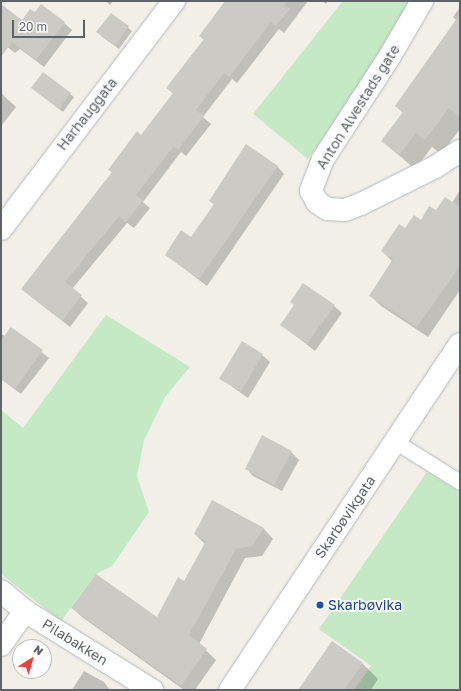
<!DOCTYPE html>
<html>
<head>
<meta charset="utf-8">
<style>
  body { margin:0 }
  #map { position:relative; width:461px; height:691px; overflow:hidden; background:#f1efe8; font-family:"Golos Text",sans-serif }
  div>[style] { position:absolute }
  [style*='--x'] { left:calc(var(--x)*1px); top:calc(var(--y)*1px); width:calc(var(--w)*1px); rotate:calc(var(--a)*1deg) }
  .green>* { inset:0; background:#c5e8c5 }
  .shadow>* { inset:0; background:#0003 }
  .building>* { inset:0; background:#cccac5 }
  .roads { filter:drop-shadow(0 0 1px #b5b8bc) drop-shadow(0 0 1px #b5b8bc) }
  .service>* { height:15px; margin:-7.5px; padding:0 7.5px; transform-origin:7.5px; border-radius:7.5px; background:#fff }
  .minor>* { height:22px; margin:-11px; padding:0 11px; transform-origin:11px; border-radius:11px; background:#fff }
  .secondary>* { height:22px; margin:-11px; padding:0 11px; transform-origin:11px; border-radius:11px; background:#fff }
  .dots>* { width:11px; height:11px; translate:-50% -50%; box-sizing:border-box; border:2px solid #fff; border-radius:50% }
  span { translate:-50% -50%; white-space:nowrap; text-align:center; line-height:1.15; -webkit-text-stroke:3.5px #fff; paint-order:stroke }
  .street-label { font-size:14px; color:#5f6368 }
  .transit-label { font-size:14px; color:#164399 }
  .left { translate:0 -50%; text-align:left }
  .frame { position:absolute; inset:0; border:2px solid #5f6368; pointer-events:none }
  .north { position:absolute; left:12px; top:639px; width:40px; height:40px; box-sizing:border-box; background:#fff; border:1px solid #bfc1c3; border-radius:50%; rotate:37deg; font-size:11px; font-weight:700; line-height:16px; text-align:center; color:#5f6368 }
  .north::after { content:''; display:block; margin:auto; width:14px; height:18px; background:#ea4335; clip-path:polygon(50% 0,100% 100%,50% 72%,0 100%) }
  .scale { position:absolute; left:12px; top:20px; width:73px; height:18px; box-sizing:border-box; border:2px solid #5f6368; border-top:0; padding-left:5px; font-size:12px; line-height:14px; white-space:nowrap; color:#5f6368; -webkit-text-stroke:3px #fff; paint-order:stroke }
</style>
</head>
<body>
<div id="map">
  <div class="green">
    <i style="clip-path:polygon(343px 1px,413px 1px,369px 73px,308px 159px,253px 114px)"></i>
    <i style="clip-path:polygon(106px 315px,190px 367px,165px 397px,144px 440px,137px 476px,149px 512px,112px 566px,96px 574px,61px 621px,1px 574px,1px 410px,23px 428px)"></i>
    <i style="clip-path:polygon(427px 472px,460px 492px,460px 690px,354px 690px,371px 666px,319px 629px)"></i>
  </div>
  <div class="shadow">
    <i style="clip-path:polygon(105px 1px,113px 1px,110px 5px)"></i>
    <i style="clip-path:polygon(226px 1px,308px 1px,284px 33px,279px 29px,237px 83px,232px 79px,203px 117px,211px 124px,186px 156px,181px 152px,143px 202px,150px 208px,134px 228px,127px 223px,72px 289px,88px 303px,70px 327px,22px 289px,113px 173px,109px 169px,141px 136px,174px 94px,167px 88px,204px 40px,200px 36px)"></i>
    <i style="clip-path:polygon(322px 1px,328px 1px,326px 4px)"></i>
    <i style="clip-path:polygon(460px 7px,460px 129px,441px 154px,432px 147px,415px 169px,382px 141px,403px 113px,396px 106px,457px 21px,453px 17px)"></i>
    <i style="clip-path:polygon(111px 14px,132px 31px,119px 49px,101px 36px)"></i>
    <i style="clip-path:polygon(1px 19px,64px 23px,72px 30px,44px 67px,20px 49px,15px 53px,1px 42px)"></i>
    <i style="clip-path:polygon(36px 91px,70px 94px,74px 97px,63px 112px)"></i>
    <i style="clip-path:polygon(1px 93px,16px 107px,1px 126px)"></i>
    <i style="clip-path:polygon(277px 166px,284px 174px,207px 286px,166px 255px,191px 239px,215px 205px,210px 200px)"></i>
    <i style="clip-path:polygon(460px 190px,460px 290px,428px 337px,381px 306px,370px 295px,392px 261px,382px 251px,406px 230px,452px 203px)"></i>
    <i style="clip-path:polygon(334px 306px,342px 313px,315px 351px,282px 325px)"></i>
    <i style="clip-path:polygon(11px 328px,49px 358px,21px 394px,1px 379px,1px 334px,5px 336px)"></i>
    <i style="clip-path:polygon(262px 355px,270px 362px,248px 398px,220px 378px)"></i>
    <i style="clip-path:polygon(291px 452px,299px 460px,282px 491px,253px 476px,246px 468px)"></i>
    <i style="clip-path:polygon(213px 501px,264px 529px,273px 539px,262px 556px,245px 558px,199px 644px,216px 660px,195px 690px,184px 690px,82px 617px,73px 608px,157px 619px,185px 582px,205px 544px,195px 534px)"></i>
    <i style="clip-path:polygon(333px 642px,363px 664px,378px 679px,371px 690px,300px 690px)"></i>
    <i style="clip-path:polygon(84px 671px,104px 682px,110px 690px,72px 690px)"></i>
  </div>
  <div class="building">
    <i style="clip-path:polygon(225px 1px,287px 1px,284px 5px,290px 9px,276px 26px,271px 22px,229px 77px,224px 73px,196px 110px,204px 116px,178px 150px,174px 146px,136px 195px,143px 200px,126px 222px,119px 216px,65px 282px,82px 295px,62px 321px,21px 289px,112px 172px,108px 170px,137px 131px,141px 135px,173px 93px,166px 88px,204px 39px,199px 36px)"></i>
    <i style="clip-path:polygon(1px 4px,22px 20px,30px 9px,35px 12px,41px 4px,65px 22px,36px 60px,12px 42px,1px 57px)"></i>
    <i style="clip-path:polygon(111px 13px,129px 26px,115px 46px,96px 32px)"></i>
    <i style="clip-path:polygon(460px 14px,460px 117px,449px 108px,425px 140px,416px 133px,399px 155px,381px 141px,403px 112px,395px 106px)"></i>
    <i style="clip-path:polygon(43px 72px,71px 93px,59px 109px,31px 88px)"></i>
    <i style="clip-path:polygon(246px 144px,278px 166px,199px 279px,165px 255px,181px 230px,191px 237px,214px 204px,209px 201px)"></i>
    <i style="clip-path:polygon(445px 197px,460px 207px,460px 266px,417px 327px,369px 296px,393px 259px,381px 251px,399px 224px,405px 228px,414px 215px,421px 220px,429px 206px,436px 210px)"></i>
    <i style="clip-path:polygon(303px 283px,335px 305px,307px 344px,280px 325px,294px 305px,290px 302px)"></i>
    <i style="clip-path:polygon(11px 327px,43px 350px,15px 389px,1px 379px,1px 340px)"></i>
    <i style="clip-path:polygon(242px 341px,263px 354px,241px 391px,219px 379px)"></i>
    <i style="clip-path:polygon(262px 435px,292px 451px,274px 485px,245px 469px)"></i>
    <i style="clip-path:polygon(212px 500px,264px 528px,252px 546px,236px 549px,189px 635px,207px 649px,181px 686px,71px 608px,96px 574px,157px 617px,178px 577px,184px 581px,206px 541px,194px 534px)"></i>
    <i style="clip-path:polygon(332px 641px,363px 663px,344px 690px,298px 690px)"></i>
  </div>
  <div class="roads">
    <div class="service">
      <i style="--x:396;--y:442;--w:75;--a:32"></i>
    </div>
    <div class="minor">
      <i style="--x:422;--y:1;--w:64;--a:120.2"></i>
      <i style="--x:390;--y:56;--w:123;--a:123"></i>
      <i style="--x:323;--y:159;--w:34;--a:111"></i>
      <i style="--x:311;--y:191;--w:13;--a:61"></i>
      <i style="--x:317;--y:202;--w:12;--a:35"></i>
      <i style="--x:327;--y:209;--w:18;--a:3"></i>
      <i style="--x:345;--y:210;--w:17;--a:-21"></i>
      <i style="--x:361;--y:204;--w:83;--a:-26.6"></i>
      <i style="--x:435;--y:167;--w:30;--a:-33"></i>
      <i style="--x:1;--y:229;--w:286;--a:-52.8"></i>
      <i style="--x:1;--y:591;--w:31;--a:40"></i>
      <i style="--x:25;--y:611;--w:150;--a:31.9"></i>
      <i style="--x:1;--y:645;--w:42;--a:-54.8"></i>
    </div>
    <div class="secondary">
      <i style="--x:230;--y:690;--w:415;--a:-56.4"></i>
    </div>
  </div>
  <div class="dots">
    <i style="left:320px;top:605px;background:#1a4fb4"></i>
  </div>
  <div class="street-label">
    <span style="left:358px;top:107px;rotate:-58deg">Anton Alvestads gate</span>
    <span style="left:87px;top:114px;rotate:-52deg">Harhauggata</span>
    <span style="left:345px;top:517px;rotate:-56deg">Skarbøvikgata</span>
    <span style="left:75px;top:642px;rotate:32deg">Pilabakken</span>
  </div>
  <div class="transit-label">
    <span class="left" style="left:328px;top:605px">Skarbøvika</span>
  </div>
  <div class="frame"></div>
  <div class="north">N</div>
  <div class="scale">20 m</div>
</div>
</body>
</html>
